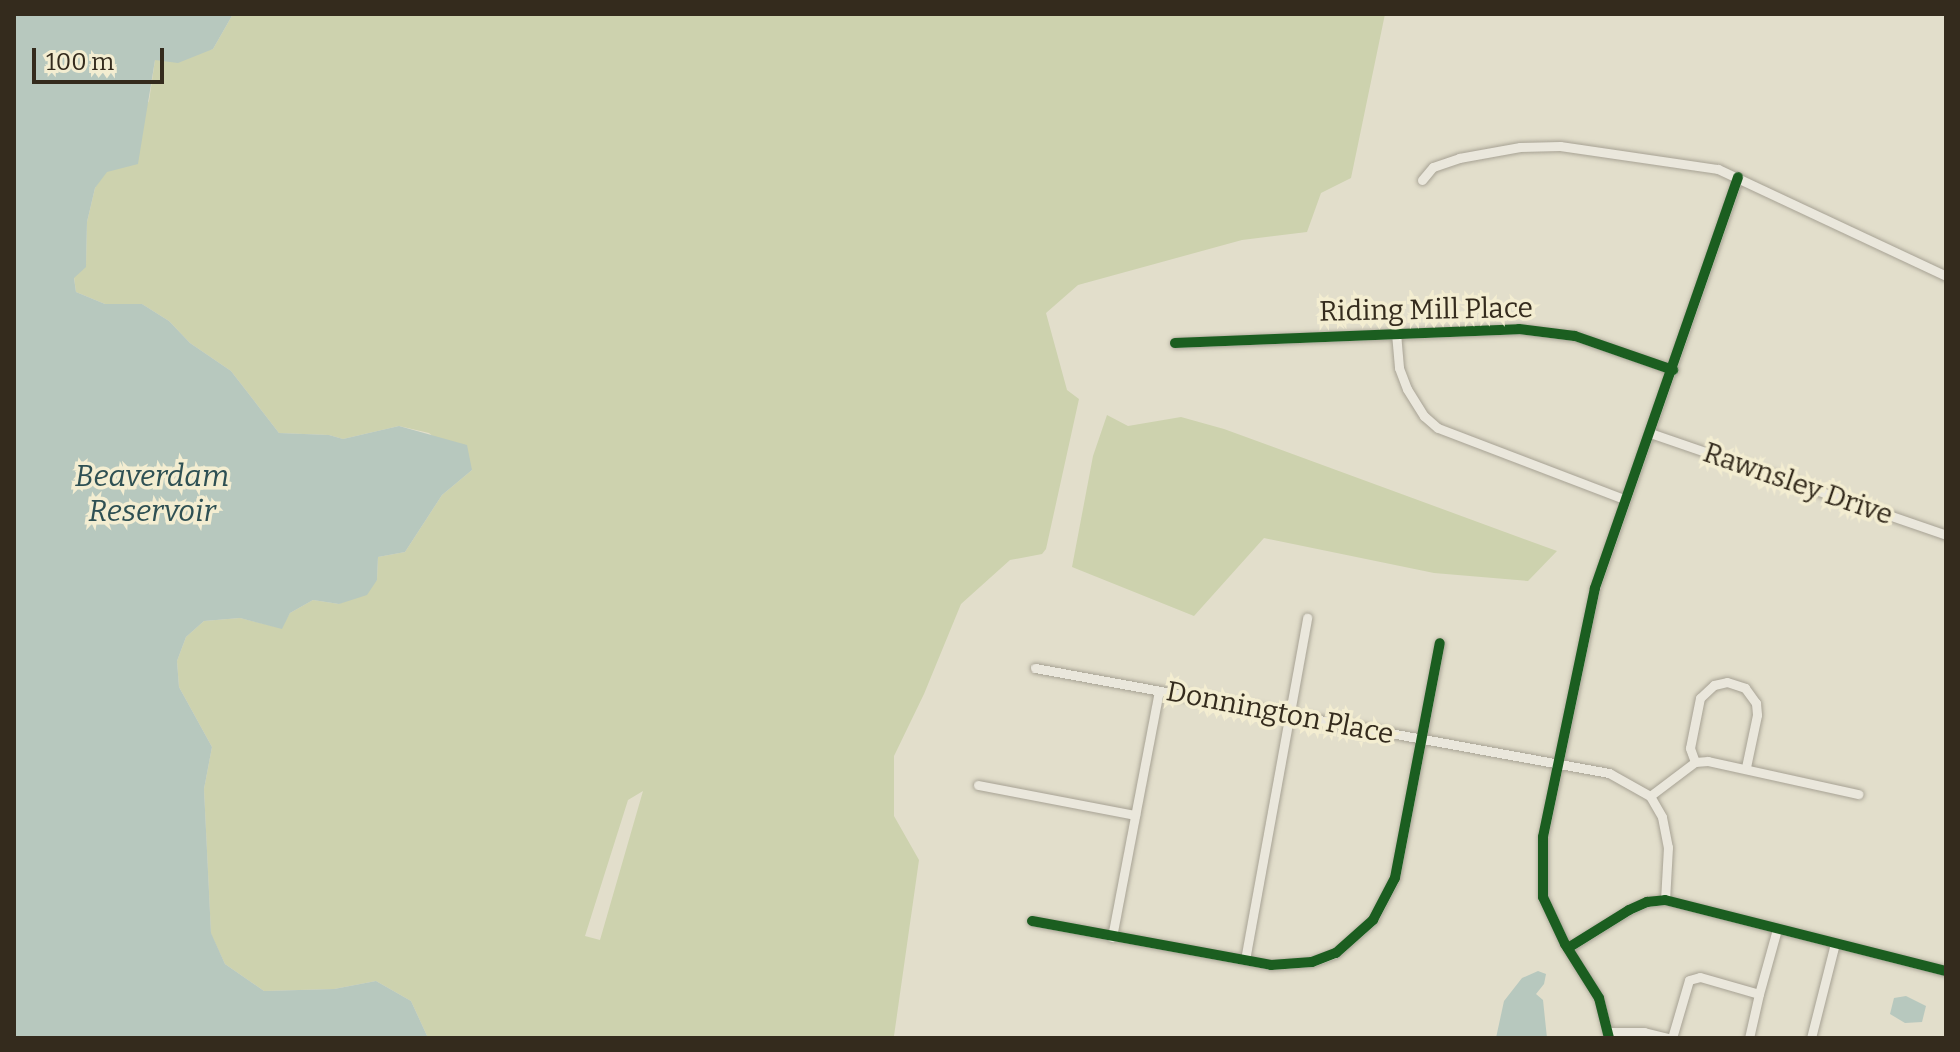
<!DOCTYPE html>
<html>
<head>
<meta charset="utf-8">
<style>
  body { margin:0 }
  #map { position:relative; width:1960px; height:1052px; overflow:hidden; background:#e2decb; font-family:Bitter,serif }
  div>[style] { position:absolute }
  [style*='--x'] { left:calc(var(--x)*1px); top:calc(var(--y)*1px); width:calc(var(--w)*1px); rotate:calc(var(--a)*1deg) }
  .green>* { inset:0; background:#cdd2ae }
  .water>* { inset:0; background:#b7c8be }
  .roads { filter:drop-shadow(0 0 2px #a7a294) drop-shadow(0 0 2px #a7a294) }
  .minor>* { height:9px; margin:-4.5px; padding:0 4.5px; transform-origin:4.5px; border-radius:4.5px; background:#eae7dc }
  .cycleway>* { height:10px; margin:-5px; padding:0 5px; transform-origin:5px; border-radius:5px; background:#1b5e20 }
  span { translate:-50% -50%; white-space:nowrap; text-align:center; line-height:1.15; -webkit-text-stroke:7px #f3edd1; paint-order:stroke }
  .street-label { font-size:28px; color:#342b1d }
  .water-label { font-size:30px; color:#2e5053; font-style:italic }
  .frame { position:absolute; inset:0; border:16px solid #342b1d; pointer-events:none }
  .scale { position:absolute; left:32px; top:48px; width:132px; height:36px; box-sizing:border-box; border:4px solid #342b1d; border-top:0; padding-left:10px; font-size:24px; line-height:28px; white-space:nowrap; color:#342b1d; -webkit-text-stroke:6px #f3edd1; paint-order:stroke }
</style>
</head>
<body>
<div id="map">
  <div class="green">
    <i style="clip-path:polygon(evenodd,233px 14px,1385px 14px,1351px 178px,1321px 193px,1307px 232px,1242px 240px,1078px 285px,1046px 313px,1067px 390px,1079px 399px,1046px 549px,1042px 554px,1010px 560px,961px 604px,924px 694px,894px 756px,894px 816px,919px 860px,894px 1036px,428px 1038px,411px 1001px,376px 981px,334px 989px,264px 991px,225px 964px,211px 934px,204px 789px,212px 747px,179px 687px,177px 661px,186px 637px,204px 621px,240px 618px,281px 628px,290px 613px,313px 600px,339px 604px,377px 580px,378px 557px,405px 552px,442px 495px,472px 470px,429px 433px,399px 426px,343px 439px,329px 435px,279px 433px,231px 371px,190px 343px,169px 321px,142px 304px,105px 304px,76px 292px,74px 277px,86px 266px,87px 222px,95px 188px,149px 101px,155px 60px,213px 49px,233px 14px,643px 791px,600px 940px,585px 936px,628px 800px,643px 791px)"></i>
    <i style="clip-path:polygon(1107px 415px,1128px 426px,1181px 417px,1224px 429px,1557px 551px,1528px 581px,1434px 573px,1264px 538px,1194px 616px,1072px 567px,1093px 456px)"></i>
  </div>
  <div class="water">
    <i style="clip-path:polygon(14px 14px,233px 14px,213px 49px,178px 63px,155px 60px,138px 164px,107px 172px,95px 188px,87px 222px,86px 267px,74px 278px,76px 292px,105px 304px,142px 304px,169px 321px,190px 343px,231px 371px,279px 433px,329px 435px,343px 439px,399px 426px,467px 445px,472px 470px,442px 495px,405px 552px,378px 557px,377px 580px,367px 595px,339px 604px,313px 600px,290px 613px,282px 629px,240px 618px,204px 621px,186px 637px,177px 661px,179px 687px,212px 747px,204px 789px,211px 933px,225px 964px,264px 991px,334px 989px,376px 981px,411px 1001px,428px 1038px,14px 1038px)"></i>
    <i style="clip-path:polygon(1538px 971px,1546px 974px,1544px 984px,1536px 994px,1543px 1000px,1547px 1038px,1496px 1038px,1504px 1001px,1522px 978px)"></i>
    <i style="clip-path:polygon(1906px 996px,1926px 1006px,1922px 1022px,1905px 1023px,1890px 1014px,1894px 998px)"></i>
  </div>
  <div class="roads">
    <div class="minor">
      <i style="--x:1422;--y:180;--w:17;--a:-50"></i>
      <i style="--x:1433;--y:167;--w:28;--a:-19"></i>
      <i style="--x:1459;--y:158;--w:62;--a:-10.2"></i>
      <i style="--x:1520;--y:147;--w:40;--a:-1.4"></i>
      <i style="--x:1560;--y:146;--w:160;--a:8.3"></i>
      <i style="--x:1718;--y:169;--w:252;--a:25.1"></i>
      <i style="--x:1396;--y:333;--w:35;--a:85"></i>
      <i style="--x:1399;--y:368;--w:22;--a:69"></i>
      <i style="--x:1407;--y:389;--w:32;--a:58"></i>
      <i style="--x:1424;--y:416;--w:18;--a:41"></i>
      <i style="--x:1438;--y:428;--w:199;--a:20.9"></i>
      <i style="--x:1175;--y:343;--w:344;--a:-2.3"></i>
      <i style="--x:1519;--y:329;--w:56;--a:7.1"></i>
      <i style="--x:1575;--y:336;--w:104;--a:19.1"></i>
      <i style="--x:1650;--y:433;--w:313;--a:19"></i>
      <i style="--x:1035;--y:668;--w:584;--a:10.37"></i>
      <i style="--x:1609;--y:773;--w:47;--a:29.3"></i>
      <i style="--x:1650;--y:796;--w:24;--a:60"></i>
      <i style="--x:1662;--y:817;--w:31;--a:79"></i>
      <i style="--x:1668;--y:847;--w:53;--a:93.2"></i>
      <i style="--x:1695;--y:762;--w:15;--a:-110"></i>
      <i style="--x:1690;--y:748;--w:51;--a:-78.7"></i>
      <i style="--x:1700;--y:698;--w:19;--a:-43"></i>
      <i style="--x:1714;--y:685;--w:13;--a:-13"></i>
      <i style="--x:1727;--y:682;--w:19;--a:18"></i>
      <i style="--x:1745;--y:688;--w:19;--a:54"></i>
      <i style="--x:1756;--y:703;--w:12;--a:85"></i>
      <i style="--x:1757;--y:715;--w:53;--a:101.9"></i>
      <i style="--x:978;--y:785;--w:160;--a:10.8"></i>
      <i style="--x:1650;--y:796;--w:56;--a:-37.1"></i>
      <i style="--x:1695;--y:762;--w:13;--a:-4"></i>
      <i style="--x:1708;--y:761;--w:154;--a:12.4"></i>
      <i style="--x:1032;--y:921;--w:243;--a:10.4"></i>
      <i style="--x:1271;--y:965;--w:41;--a:-4.2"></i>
      <i style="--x:1312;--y:962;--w:26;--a:-21"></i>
      <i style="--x:1336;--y:953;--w:50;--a:-41.7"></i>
      <i style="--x:1373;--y:920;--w:47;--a:-62.4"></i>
      <i style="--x:1395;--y:878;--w:239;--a:-79.2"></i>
      <i style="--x:1112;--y:937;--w:250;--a:-79.2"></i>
      <i style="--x:1568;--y:948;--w:72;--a:-31.9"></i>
      <i style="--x:1629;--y:910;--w:20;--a:-24"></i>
      <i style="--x:1647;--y:902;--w:18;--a:-6"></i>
      <i style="--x:1665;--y:900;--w:290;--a:14.2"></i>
      <i style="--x:1245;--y:960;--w:348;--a:-79.7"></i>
      <i style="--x:1759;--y:994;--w:67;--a:-74.5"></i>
      <i style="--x:1609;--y:1032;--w:35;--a:0"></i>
      <i style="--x:1644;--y:1032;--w:25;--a:14"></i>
      <i style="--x:1609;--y:1038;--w:41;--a:-104"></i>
      <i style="--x:1599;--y:998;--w:64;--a:-122.2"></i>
      <i style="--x:1565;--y:944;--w:52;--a:-115.1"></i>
      <i style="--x:1543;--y:897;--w:60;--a:-90"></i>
      <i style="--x:1543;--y:837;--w:254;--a:-78.2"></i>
      <i style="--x:1595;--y:588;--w:435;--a:-70.8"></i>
      <i style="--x:1672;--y:1038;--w:60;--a:-73.7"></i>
      <i style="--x:1689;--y:980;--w:11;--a:-15"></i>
      <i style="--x:1700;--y:977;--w:61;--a:16.1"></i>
      <i style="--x:1759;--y:994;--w:45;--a:102.8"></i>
      <i style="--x:1811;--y:1038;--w:98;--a:-75.8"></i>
    </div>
  </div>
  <div class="cycleway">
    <i style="--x:1175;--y:343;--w:344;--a:-2.3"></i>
    <i style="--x:1519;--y:329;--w:56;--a:7.1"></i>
    <i style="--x:1575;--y:336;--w:104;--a:19.1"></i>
    <i style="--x:1032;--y:921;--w:243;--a:10.4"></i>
    <i style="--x:1271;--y:965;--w:41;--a:-4.2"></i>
    <i style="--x:1312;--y:962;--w:26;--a:-21"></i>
    <i style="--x:1336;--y:953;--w:50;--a:-41.7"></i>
    <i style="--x:1373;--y:920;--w:47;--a:-62.4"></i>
    <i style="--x:1395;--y:878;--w:239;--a:-79.2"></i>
    <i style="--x:1568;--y:948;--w:72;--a:-31.9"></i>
    <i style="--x:1629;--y:910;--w:20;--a:-24"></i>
    <i style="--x:1647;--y:902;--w:18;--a:-6"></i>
    <i style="--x:1665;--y:900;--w:290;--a:14.2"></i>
    <i style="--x:1609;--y:1038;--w:41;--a:-104"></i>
    <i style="--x:1599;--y:998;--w:64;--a:-122.2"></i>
    <i style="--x:1565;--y:944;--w:52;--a:-115.1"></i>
    <i style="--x:1543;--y:897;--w:60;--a:-90"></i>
    <i style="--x:1543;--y:837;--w:254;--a:-78.2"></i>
    <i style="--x:1595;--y:588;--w:435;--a:-70.8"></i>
  </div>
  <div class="street-label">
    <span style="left:1426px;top:310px;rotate:-1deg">Riding Mill Place</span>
    <span style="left:1798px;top:484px;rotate:19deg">Rawnsley Drive</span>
    <span style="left:1280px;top:713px;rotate:11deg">Donnington Place</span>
  </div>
  <div class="water-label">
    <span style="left:152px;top:493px">Beaverdam<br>Reservoir</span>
  </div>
  <div class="frame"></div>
  <div class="scale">100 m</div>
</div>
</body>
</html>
